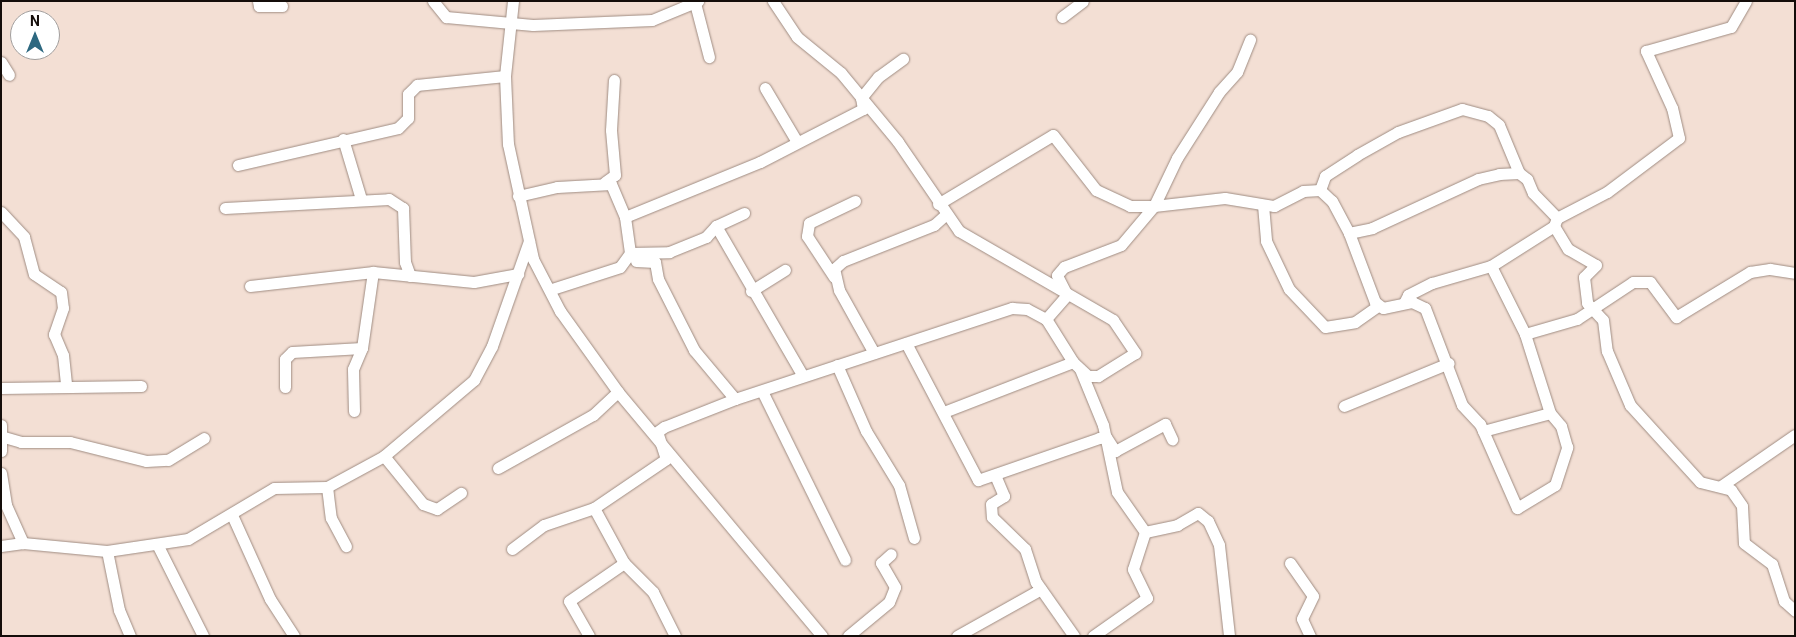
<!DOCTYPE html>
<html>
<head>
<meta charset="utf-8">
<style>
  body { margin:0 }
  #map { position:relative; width:1796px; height:637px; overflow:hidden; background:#f3dfd4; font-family:Roboto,sans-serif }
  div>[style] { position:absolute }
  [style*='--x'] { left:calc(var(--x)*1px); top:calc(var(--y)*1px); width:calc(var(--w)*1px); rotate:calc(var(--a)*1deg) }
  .roads { filter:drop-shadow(0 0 1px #9f8c82) drop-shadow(0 0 1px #9f8c82) }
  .minor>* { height:11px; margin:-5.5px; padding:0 5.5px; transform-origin:5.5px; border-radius:5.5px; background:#fff }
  span { translate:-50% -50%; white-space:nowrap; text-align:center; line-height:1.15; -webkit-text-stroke:4.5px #fff; paint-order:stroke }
  .frame { position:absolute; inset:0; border:2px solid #140d0a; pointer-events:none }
  .north { position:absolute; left:10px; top:10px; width:50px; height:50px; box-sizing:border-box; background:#fff; border:1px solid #a19e9d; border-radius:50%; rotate:0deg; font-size:14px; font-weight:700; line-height:20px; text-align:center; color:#140d0a }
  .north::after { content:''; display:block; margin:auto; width:18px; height:22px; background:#2d6880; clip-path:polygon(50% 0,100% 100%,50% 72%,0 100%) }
</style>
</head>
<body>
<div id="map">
  <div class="roads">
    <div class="minor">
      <i style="--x:258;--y:1;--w:5;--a:79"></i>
      <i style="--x:259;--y:6;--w:23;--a:0"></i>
      <i style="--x:433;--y:1;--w:21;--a:51"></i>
      <i style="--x:446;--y:17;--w:87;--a:5.3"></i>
      <i style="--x:533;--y:25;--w:119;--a:-2.4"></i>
      <i style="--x:652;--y:20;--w:50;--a:-22.4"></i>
      <i style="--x:513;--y:1;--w:75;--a:96.1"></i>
      <i style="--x:505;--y:76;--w:68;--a:87.5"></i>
      <i style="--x:508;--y:144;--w:118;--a:77.7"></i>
      <i style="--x:533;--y:259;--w:59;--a:62.6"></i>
      <i style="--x:560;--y:311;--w:100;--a:54.4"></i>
      <i style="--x:618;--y:392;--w:318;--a:50.1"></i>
      <i style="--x:773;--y:1;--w:43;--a:56.3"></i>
      <i style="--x:797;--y:37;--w:57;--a:39.3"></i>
      <i style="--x:841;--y:73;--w:89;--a:50.4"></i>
      <i style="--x:898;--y:142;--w:108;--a:55.6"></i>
      <i style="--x:959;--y:231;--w:178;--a:30"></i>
      <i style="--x:1113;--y:320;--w:40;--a:56"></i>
      <i style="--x:1135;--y:353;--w:44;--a:148.1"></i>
      <i style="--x:1098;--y:376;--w:10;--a:180"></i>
      <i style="--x:1088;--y:376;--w:21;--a:-137"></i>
      <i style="--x:1073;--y:362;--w:51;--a:-122.1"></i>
      <i style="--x:695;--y:3;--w:56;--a:75.5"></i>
      <i style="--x:1062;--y:17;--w:26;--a:-37"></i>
      <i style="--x:1;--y:62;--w:15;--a:58"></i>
      <i style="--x:765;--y:88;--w:63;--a:59.3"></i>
      <i style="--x:343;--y:139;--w:63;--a:73.3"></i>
      <i style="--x:238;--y:165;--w:164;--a:-13"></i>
      <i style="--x:398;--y:128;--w:14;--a:-45"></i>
      <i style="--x:408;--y:118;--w:24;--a:-90"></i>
      <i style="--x:408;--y:94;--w:13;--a:-45"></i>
      <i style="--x:417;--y:85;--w:88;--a:-5.8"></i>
      <i style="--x:605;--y:182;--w:12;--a:-35"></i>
      <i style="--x:615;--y:175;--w:45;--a:-95.1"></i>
      <i style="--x:611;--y:130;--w:50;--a:-86.6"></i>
      <i style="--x:1320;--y:190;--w:15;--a:-70"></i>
      <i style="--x:1325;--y:176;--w:38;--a:-33"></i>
      <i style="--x:1357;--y:155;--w:47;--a:-29.3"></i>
      <i style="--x:1398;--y:132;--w:68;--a:-19.8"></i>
      <i style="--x:1462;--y:109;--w:27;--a:15"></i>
      <i style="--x:1488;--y:116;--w:14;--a:39"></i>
      <i style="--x:1499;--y:125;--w:52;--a:67.4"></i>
      <i style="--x:518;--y:196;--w:40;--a:-13"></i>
      <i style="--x:557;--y:187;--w:54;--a:-3.2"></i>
      <i style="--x:611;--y:184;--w:36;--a:67"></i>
      <i style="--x:625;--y:217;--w:36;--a:82"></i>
      <i style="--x:938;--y:204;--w:134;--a:-31"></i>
      <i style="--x:1053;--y:135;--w:70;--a:52"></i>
      <i style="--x:1096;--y:190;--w:38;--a:25"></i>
      <i style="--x:1130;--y:206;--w:24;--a:0"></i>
      <i style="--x:1154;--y:206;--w:53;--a:-64.4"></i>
      <i style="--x:1177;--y:158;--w:78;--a:-57.5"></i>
      <i style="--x:1219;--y:92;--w:27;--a:-48"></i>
      <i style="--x:1237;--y:72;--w:35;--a:-68"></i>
      <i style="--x:1263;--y:205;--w:36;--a:85"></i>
      <i style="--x:1266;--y:241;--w:53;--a:64.4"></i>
      <i style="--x:1289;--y:289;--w:52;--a:46.5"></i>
      <i style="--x:1325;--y:327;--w:30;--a:-9"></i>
      <i style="--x:1355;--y:322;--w:29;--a:-35"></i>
      <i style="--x:225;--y:208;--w:164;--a:-3.1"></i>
      <i style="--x:389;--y:199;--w:17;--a:33"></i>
      <i style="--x:403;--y:208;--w:54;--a:87.9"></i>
      <i style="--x:405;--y:262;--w:15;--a:70"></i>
      <i style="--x:1;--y:212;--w:34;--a:47"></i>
      <i style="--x:24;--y:237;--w:38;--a:75"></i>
      <i style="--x:34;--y:274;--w:32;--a:34"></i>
      <i style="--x:61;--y:292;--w:16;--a:83"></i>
      <i style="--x:63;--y:308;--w:28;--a:109"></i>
      <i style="--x:54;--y:334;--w:23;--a:67"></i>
      <i style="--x:63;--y:355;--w:31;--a:84"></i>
      <i style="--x:625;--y:217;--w:146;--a:-22.2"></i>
      <i style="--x:760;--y:162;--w:116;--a:-27.2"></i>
      <i style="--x:863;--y:109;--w:11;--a:-100"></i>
      <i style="--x:861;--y:98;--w:27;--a:-51"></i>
      <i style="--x:878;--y:77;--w:31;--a:-36"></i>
      <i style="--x:1557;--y:218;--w:9;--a:111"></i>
      <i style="--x:1554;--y:226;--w:27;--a:59"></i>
      <i style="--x:1568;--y:249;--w:32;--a:30"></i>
      <i style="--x:1596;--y:265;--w:17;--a:135"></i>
      <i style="--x:1584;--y:277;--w:26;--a:83"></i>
      <i style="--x:1587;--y:303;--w:23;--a:47"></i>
      <i style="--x:1603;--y:320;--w:31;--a:83"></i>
      <i style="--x:1607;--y:351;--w:59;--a:66.9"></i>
      <i style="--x:1630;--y:405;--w:104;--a:47.7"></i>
      <i style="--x:1700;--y:482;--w:32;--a:14"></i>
      <i style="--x:1731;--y:490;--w:19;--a:55"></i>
      <i style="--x:1742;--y:506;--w:37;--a:87"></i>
      <i style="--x:1744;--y:543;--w:35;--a:37"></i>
      <i style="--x:1772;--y:564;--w:39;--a:72"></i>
      <i style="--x:1784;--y:601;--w:15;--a:42"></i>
      <i style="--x:716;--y:226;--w:173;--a:59.9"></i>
      <i style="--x:1349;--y:233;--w:24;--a:-12"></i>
      <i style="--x:1372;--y:228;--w:117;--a:-24.8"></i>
      <i style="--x:1478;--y:179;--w:22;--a:-13"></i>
      <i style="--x:1499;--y:174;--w:20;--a:-3"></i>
      <i style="--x:1519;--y:173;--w:10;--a:37"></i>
      <i style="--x:1527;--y:179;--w:15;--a:67"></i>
      <i style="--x:1533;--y:193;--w:35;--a:46"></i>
      <i style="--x:1557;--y:218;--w:56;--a:-27.5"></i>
      <i style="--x:1607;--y:192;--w:90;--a:-36.9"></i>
      <i style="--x:1679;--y:138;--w:31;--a:-103"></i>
      <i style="--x:1672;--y:108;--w:63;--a:-114.5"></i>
      <i style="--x:1646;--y:51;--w:88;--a:-15.8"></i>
      <i style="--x:1731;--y:27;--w:30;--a:-60"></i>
      <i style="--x:636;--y:261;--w:19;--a:3"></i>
      <i style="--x:655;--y:262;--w:17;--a:80"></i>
      <i style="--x:658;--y:279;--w:80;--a:63.1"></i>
      <i style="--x:694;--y:350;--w:64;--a:50.1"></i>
      <i style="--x:1491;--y:266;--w:76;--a:63.4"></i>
      <i style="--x:1525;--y:334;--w:54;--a:-16.1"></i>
      <i style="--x:1577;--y:319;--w:67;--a:-33.5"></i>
      <i style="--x:1633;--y:282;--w:17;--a:0"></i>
      <i style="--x:1650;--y:282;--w:44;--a:53.4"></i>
      <i style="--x:1676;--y:317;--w:87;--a:-31.3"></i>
      <i style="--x:1750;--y:272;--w:20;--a:-9"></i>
      <i style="--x:1770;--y:269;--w:25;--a:9"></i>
      <i style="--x:834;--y:277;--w:49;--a:-123.4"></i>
      <i style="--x:807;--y:236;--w:13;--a:-81"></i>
      <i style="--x:809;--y:223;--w:51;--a:-25.6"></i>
      <i style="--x:250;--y:286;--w:124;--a:-6.5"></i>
      <i style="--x:373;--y:272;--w:101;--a:5.7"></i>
      <i style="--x:474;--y:282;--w:45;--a:-10.3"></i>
      <i style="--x:552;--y:289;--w:71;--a:-17.9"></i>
      <i style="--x:620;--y:267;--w:17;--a:-54"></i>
      <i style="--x:630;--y:253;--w:39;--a:-1"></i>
      <i style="--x:669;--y:252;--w:40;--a:-22"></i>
      <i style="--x:706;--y:237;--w:15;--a:-48"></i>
      <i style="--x:716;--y:226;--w:31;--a:-25"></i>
      <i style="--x:751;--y:291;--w:40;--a:-32"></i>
      <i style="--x:1067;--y:295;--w:22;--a:-117"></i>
      <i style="--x:1057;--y:275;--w:11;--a:-49"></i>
      <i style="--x:1064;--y:267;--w:61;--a:-21.1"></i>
      <i style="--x:1121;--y:245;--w:51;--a:-49.8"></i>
      <i style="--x:1154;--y:206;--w:71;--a:-6.4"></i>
      <i style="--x:1225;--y:198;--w:50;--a:9.3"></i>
      <i style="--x:1274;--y:206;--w:33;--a:-27"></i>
      <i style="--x:1303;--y:191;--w:17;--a:-3"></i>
      <i style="--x:1320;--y:190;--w:16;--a:43"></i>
      <i style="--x:1332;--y:201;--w:36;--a:62"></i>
      <i style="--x:1349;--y:233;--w:74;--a:69.4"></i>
      <i style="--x:1375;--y:302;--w:10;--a:37"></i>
      <i style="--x:1383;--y:308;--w:30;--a:-12"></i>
      <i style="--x:1412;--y:302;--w:14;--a:25"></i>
      <i style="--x:1425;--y:308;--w:104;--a:69.1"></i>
      <i style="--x:1462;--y:405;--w:26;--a:47"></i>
      <i style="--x:1480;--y:424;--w:92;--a:66.2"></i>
      <i style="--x:1517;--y:508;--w:44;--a:-31.2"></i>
      <i style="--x:1555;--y:485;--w:40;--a:-72"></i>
      <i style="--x:1567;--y:447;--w:22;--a:-106"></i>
      <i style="--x:1561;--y:426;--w:17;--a:-130"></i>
      <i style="--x:1550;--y:413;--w:83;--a:-107.6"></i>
      <i style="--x:1404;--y:303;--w:9;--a:-63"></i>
      <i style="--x:1408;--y:295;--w:27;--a:-27"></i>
      <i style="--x:1432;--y:283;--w:61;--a:-16.1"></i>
      <i style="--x:1491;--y:266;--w:75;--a:-32.4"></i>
      <i style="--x:1046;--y:319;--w:32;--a:-49"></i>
      <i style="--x:906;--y:343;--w:155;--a:62.3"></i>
      <i style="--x:978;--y:480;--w:128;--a:-19.1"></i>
      <i style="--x:1099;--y:438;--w:7;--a:-8"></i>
      <i style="--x:1106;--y:437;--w:17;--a:57"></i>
      <i style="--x:1115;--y:451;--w:57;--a:-28.4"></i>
      <i style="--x:1165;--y:424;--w:17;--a:65"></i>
      <i style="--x:874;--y:353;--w:72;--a:-119.1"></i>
      <i style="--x:839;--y:290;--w:22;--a:-103"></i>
      <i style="--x:834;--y:269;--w:12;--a:-42"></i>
      <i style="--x:843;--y:261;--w:98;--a:-21.6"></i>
      <i style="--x:934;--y:225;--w:15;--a:-42"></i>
      <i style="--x:837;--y:365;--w:72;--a:66.3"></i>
      <i style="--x:866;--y:431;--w:63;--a:58.6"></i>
      <i style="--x:899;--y:485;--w:55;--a:74.2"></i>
      <i style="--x:1080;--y:369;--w:61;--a:67.7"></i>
      <i style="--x:1103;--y:425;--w:68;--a:78.2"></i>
      <i style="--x:1117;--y:492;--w:49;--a:55"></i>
      <i style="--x:285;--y:387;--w:28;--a:-90"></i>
      <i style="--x:285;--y:359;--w:10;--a:-45"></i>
      <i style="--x:292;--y:352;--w:70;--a:-3.3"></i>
      <i style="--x:1;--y:388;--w:140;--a:-0.8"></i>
      <i style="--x:762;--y:391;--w:188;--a:63.8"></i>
      <i style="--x:1344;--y:406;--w:113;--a:-22.3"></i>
      <i style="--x:354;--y:411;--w:42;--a:-91.4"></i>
      <i style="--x:353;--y:369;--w:23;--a:-67"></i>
      <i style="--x:362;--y:348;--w:77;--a:-81.8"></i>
      <i style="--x:944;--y:412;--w:138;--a:-21.2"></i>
      <i style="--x:1;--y:425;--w:26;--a:90"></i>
      <i style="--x:1483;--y:431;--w:69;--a:-15"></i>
      <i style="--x:4;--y:437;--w:18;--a:16"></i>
      <i style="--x:21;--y:442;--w:49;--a:0"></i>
      <i style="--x:70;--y:442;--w:78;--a:14"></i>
      <i style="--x:146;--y:461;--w:22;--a:-3"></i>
      <i style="--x:168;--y:460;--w:42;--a:-31.4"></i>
      <i style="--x:384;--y:456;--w:62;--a:50.9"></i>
      <i style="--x:423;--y:504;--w:15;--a:20"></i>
      <i style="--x:437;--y:509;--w:29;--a:-34"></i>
      <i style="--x:498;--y:468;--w:109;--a:-29.2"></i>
      <i style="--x:593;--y:415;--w:34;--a:-43"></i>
      <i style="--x:1;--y:473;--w:32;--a:81"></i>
      <i style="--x:6;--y:505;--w:42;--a:65.9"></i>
      <i style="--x:995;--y:475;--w:23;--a:67"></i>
      <i style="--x:1004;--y:496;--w:15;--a:148"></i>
      <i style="--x:991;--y:504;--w:13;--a:86"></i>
      <i style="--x:992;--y:517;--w:46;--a:44.1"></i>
      <i style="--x:1025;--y:549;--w:35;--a:72"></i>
      <i style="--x:1036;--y:582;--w:66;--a:54.9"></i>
      <i style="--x:1721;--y:486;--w:90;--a:-34.6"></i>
      <i style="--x:327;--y:487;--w:31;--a:83"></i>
      <i style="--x:331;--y:518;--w:32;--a:62"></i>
      <i style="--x:594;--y:508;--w:63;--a:61.4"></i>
      <i style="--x:624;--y:563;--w:41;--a:45"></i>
      <i style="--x:653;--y:592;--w:49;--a:63.4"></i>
      <i style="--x:232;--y:515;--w:92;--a:65.7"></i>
      <i style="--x:270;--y:599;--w:44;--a:57"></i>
      <i style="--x:1145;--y:532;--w:33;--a:-12"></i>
      <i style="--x:1177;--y:525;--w:24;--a:-30"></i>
      <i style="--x:1198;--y:513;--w:13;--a:39"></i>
      <i style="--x:1208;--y:521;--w:26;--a:65"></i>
      <i style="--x:1219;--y:545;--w:92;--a:83.7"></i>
      <i style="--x:1;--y:546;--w:22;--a:-8"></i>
      <i style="--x:23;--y:543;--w:84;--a:5.4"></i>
      <i style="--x:107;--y:551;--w:82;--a:-8.4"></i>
      <i style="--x:188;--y:539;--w:100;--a:-30.7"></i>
      <i style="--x:274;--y:488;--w:53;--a:-1.1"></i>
      <i style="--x:327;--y:487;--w:65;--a:-28.5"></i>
      <i style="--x:384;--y:456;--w:118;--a:-40.2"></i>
      <i style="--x:474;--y:380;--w:38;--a:-62"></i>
      <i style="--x:492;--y:346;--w:111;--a:-70.6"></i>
      <i style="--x:158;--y:546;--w:101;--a:63.4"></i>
      <i style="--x:512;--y:549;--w:40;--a:-37"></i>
      <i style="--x:544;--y:525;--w:53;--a:-18.8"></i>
      <i style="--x:594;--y:508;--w:87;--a:-34.2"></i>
      <i style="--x:666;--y:459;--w:28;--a:-108"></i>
      <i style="--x:657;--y:432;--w:9;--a:-36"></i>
      <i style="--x:664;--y:427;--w:76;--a:-21.5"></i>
      <i style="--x:735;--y:399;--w:292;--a:-18.2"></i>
      <i style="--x:1012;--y:308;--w:15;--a:4"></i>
      <i style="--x:1027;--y:309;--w:21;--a:28"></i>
      <i style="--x:107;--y:551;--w:60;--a:78.5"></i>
      <i style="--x:119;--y:610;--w:28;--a:67"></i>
      <i style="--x:1290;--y:563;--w:40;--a:55.1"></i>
      <i style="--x:1313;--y:596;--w:25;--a:116"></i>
      <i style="--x:1302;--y:619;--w:19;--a:65"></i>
      <i style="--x:589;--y:636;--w:40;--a:-119.7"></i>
      <i style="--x:569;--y:601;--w:67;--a:-34.6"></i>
      <i style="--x:848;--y:636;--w:53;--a:-39.7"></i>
      <i style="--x:889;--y:602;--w:16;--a:-68"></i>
      <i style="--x:895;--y:587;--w:28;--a:-120"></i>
      <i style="--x:881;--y:563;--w:13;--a:-42"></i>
      <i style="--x:957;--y:636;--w:96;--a:-29.2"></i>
      <i style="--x:1093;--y:636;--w:66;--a:-35.1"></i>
      <i style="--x:1147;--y:598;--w:32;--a:-116"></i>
      <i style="--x:1133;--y:569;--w:39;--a:-72"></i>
    </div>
  </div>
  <div class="frame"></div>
  <div class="north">N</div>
</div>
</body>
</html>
